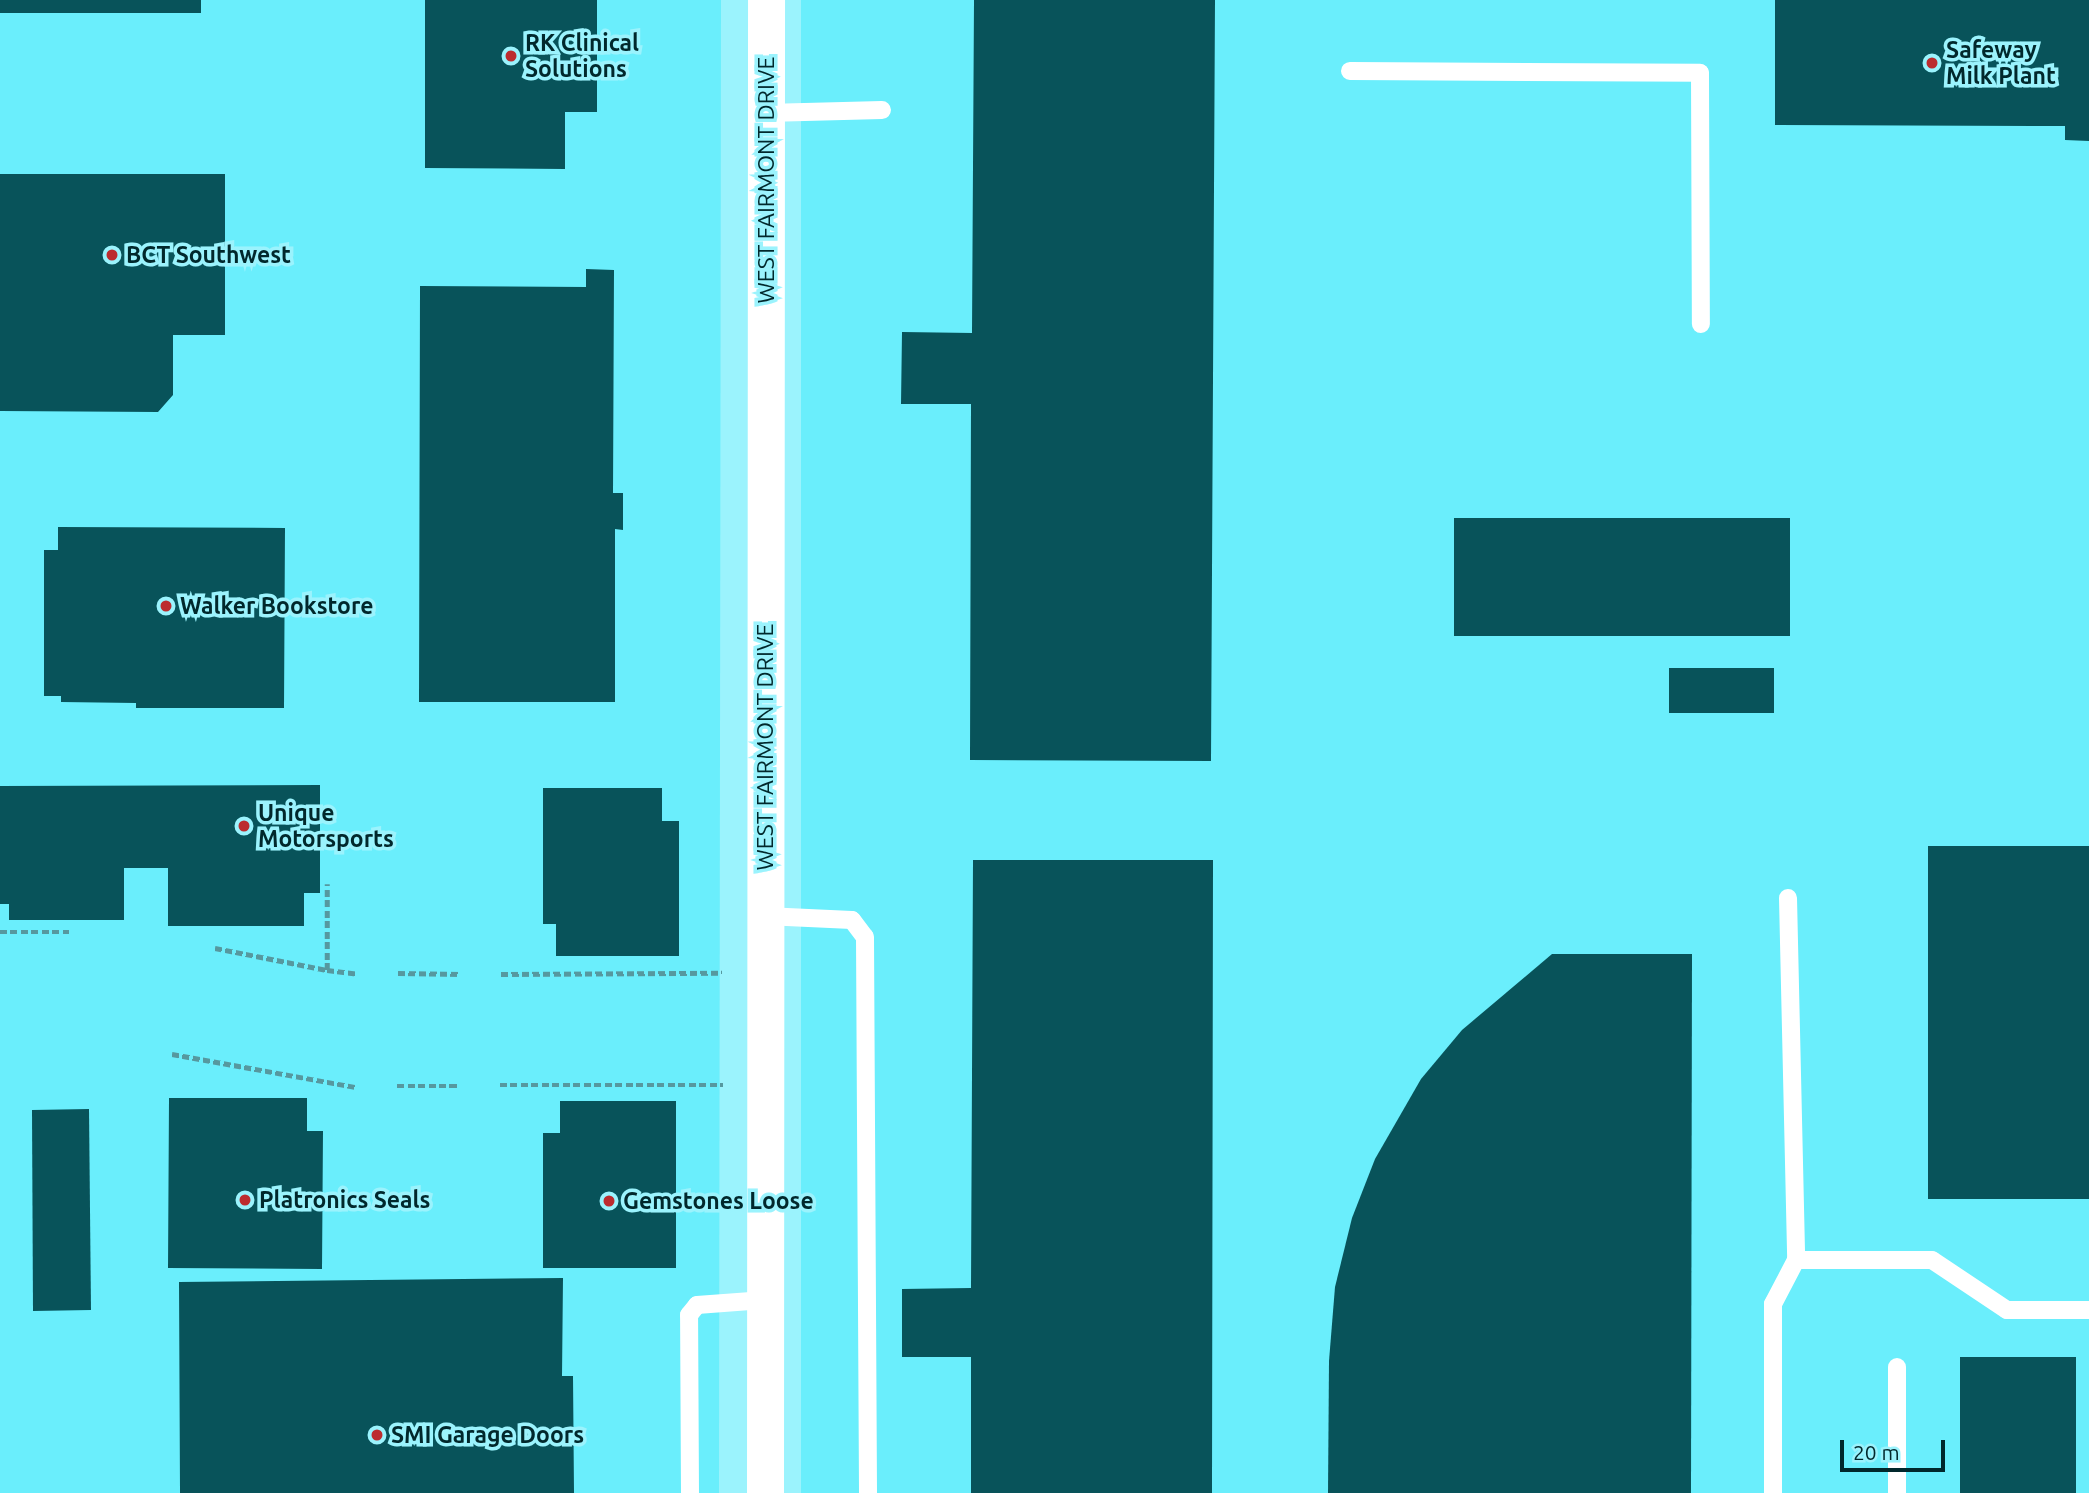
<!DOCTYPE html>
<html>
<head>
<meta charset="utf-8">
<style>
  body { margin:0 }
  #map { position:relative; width:2089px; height:1493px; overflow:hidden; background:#9bf3fd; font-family:Ubuntu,sans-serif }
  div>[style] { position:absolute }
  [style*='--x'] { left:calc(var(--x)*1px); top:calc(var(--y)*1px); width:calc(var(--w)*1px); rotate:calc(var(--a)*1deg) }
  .built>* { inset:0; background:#6aeefc }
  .building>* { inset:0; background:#08535a }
  .path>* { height:4.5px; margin-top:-2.25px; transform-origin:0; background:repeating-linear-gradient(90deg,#56989f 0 7px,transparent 0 10.5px) }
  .lane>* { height:18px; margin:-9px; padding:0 9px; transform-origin:9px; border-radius:9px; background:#fff }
  .street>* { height:37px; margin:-18.5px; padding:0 18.5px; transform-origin:18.5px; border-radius:18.5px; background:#fff }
  .dots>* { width:19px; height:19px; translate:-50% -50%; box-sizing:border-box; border:4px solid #9bf3fd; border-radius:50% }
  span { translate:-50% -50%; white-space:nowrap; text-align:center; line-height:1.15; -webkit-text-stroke:7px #9bf3fd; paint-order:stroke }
  .poi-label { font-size:23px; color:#01282c; font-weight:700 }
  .left { translate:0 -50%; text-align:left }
  .street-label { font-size:23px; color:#01282c }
  .scale { position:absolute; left:1840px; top:1440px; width:105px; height:32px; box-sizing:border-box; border:4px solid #01282c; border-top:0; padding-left:9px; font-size:21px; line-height:24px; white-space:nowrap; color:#01282c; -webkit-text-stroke:5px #9bf3fd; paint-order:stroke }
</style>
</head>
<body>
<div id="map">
  <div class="built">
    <i style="clip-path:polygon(0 0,721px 0,719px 1493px,0 1493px)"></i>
    <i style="clip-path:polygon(801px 0,2089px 0,2089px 1493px,801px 1493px)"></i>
  </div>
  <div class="building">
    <i style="clip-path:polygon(0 0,201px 0,201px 13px,0 13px)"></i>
    <i style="clip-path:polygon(425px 0,597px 0,597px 112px,565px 112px,565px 169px,425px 168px)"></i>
    <i style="clip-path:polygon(974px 0,1215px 0,1211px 761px,970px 760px,971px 404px,901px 404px,902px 332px,972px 333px)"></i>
    <i style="clip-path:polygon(1775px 0,2089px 0,2089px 141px,2065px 140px,2065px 126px,1775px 125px)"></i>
    <i style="clip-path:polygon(0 174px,225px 174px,225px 335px,173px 335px,173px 395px,158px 412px,0 411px)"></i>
    <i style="clip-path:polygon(586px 269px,614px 270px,613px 493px,623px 493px,623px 530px,615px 529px,615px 702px,419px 702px,420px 286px,586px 287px)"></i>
    <i style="clip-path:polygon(1454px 518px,1790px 518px,1790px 636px,1454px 636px)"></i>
    <i style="clip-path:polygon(58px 527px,285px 528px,284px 708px,136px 708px,136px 703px,61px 702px,61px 696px,44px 696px,44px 550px,58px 550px)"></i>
    <i style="clip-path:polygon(1669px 668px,1774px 668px,1774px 713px,1669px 713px)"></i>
    <i style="clip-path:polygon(320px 785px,320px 893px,304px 893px,304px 926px,168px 926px,168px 868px,124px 868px,124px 920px,9px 920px,9px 904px,0 904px,0 786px)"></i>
    <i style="clip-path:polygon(543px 788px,662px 788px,662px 821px,679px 821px,679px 956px,556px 956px,556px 924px,543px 924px)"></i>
    <i style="clip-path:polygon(1928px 846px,2089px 846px,2089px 1199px,1928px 1199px)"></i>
    <i style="clip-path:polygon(973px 860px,1213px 860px,1212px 1493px,971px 1493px,971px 1357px,902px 1357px,902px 1289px,971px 1288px)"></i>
    <i style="clip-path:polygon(1552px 954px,1692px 954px,1691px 1493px,1328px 1493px,1329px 1361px,1335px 1287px,1352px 1218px,1375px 1159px,1421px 1079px,1462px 1030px)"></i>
    <i style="clip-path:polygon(169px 1098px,307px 1098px,307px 1131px,323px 1131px,322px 1269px,168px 1268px)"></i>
    <i style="clip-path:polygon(560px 1101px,676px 1101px,676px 1268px,543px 1268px,543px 1133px,560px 1133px)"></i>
    <i style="clip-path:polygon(89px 1109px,91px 1310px,33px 1311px,32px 1110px)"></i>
    <i style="clip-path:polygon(563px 1278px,562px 1376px,573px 1376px,574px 1493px,180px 1493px,179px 1282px)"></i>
    <i style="clip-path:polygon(1960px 1357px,2076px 1357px,2076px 1493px,1960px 1493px)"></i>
  </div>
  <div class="path">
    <i style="--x:0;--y:932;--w:69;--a:0"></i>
    <i style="--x:215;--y:948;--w:114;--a:11.1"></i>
    <i style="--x:327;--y:970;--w:86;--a:-90"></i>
    <i style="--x:327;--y:970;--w:31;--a:7"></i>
    <i style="--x:398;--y:973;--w:63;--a:0.9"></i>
    <i style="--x:501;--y:974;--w:221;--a:-0.3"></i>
    <i style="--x:172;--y:1054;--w:187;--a:10.2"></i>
    <i style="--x:500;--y:1085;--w:223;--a:0"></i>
    <i style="--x:397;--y:1086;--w:62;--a:0"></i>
  </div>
  <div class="lane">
    <i style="--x:1350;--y:71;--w:350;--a:0.3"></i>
    <i style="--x:1700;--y:73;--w:251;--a:89.8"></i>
    <i style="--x:766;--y:113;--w:116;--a:-1.5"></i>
    <i style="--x:1788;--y:898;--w:362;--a:88.7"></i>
    <i style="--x:765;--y:916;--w:87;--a:2.6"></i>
    <i style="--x:852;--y:920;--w:21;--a:53"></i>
    <i style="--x:865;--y:937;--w:556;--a:89.69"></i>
    <i style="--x:690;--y:1493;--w:178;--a:-90.3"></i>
    <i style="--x:689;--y:1315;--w:13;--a:-51"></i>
    <i style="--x:697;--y:1305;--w:68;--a:-4.2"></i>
    <i style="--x:1773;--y:1493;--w:189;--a:-90"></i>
    <i style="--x:1773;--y:1304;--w:50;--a:-62.4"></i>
    <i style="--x:1796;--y:1260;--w:136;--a:0"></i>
    <i style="--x:1932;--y:1260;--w:90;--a:33.7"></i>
    <i style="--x:2007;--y:1310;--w:82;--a:0"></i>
    <i style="--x:1897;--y:1493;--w:126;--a:-90"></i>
  </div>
  <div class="street">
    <i style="--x:765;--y:1493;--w:1493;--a:-89.96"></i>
  </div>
  <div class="dots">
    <i style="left:511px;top:56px;background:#bc2c2f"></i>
    <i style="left:1932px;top:63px;background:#bc2c2f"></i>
    <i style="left:112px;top:255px;background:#bc2c2f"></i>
    <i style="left:166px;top:606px;background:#bc2c2f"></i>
    <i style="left:244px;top:826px;background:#bc2c2f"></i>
    <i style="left:245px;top:1200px;background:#bc2c2f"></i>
    <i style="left:609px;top:1201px;background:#bc2c2f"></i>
    <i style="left:377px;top:1435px;background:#bc2c2f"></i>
  </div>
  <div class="poi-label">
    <span class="left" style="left:525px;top:56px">RK Clinical<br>Solutions</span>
    <span class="left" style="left:1946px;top:63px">Safeway<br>Milk Plant</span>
    <span class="left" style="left:126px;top:255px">BCT Southwest</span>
    <span class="left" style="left:180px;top:606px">Walker Bookstore</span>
    <span class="left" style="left:258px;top:826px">Unique<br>Motorsports</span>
    <span class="left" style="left:259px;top:1200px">Platronics Seals</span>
    <span class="left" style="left:623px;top:1201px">Gemstones Loose</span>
    <span class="left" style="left:391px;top:1435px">SMI Garage Doors</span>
  </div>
  <div class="street-label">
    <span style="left:766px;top:180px;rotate:-90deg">WEST FAIRMONT DRIVE</span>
    <span style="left:765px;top:747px;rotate:-90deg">WEST FAIRMONT DRIVE</span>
  </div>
  <div class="scale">20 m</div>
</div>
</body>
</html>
